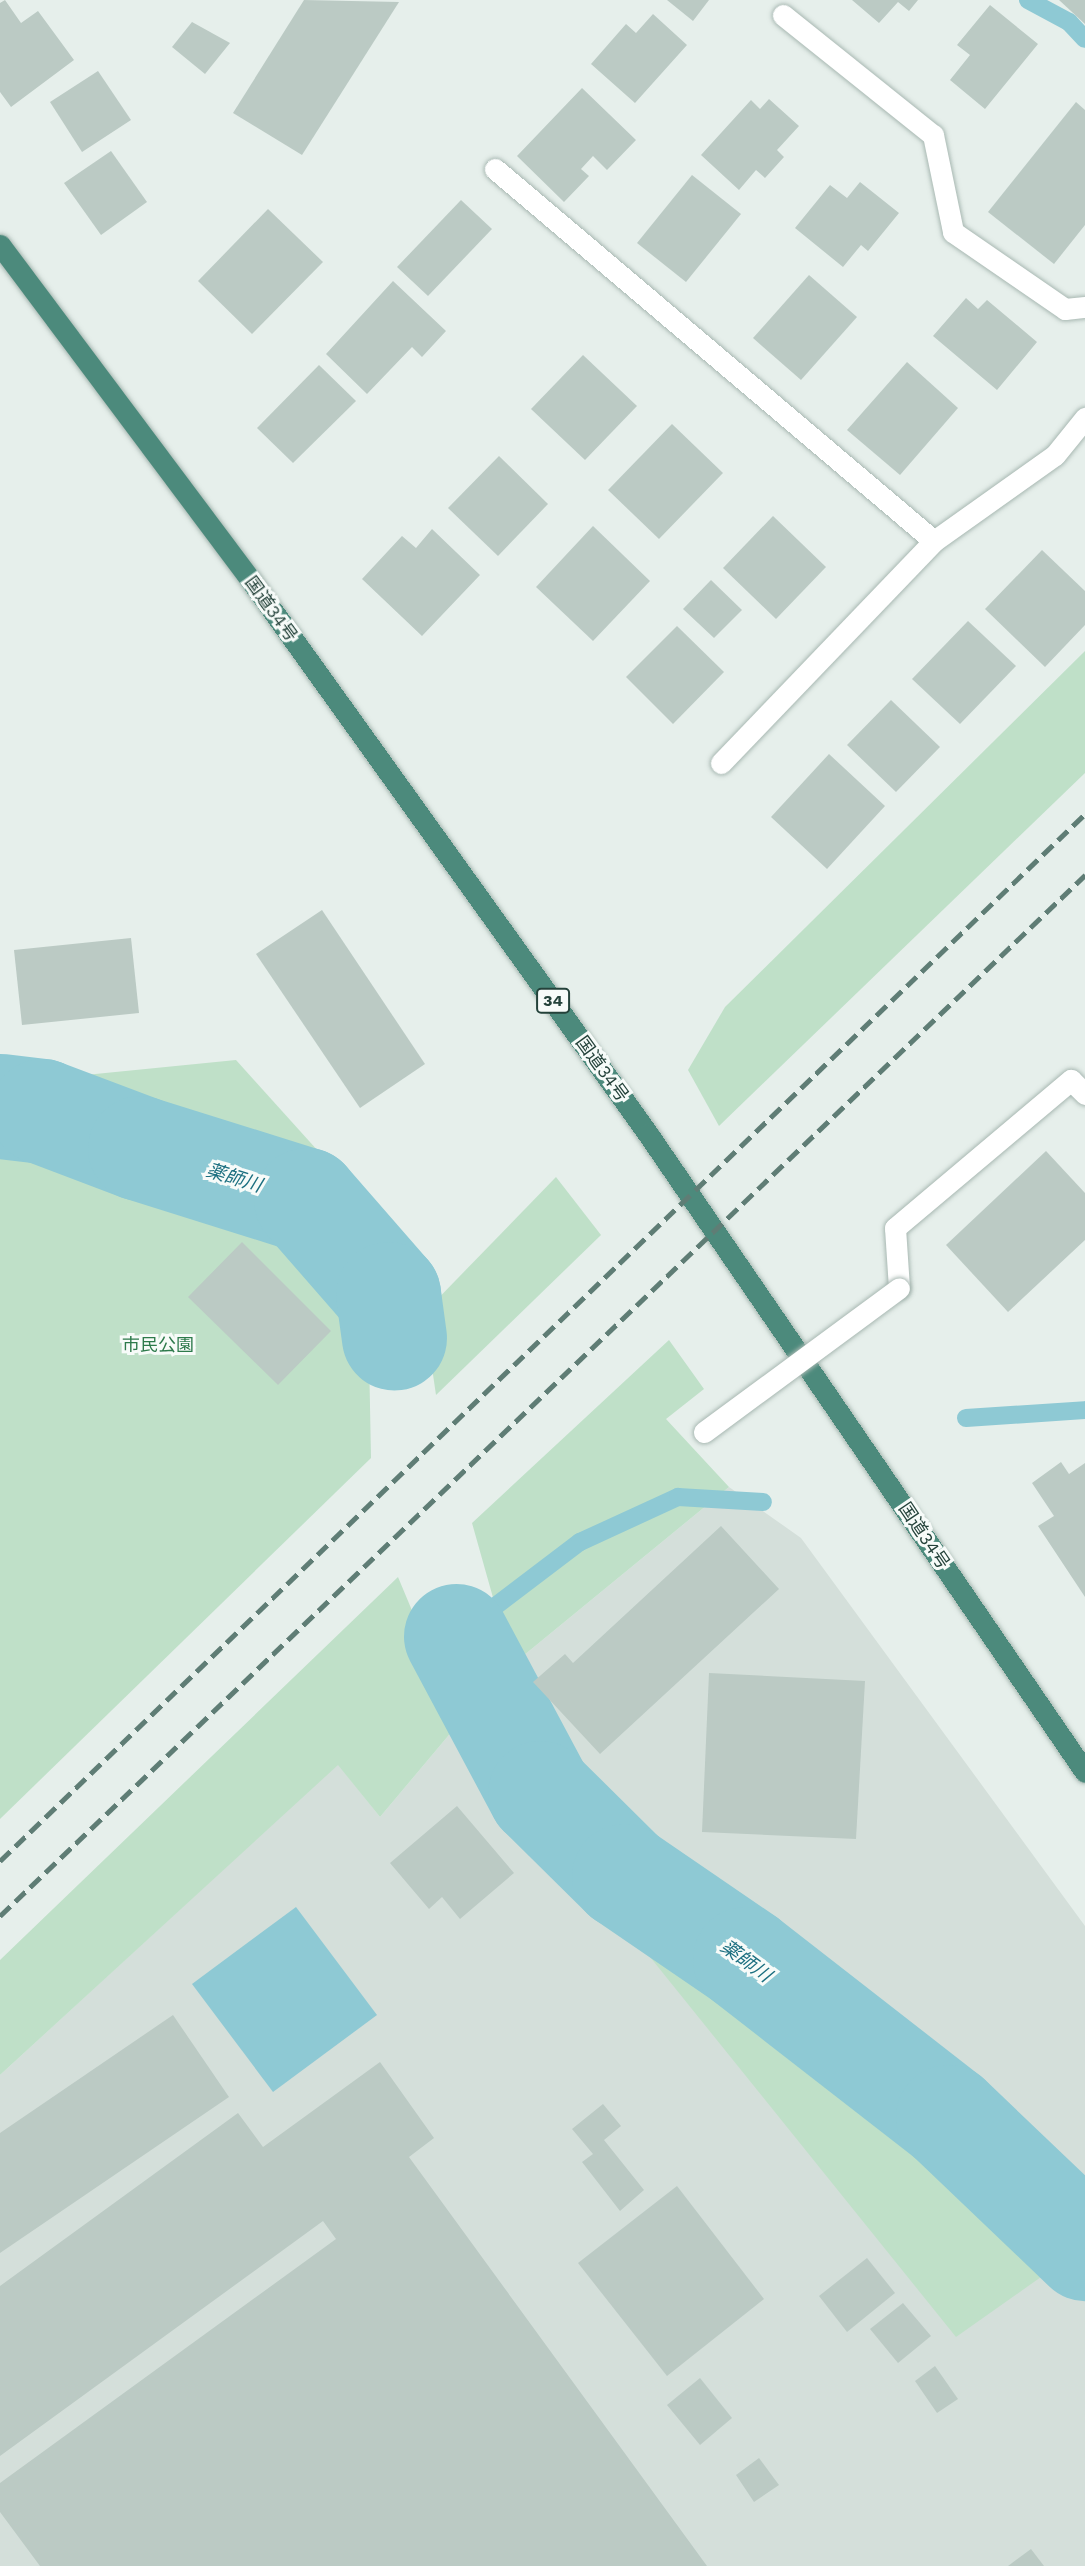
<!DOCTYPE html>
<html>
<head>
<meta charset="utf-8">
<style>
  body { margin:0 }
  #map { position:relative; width:1085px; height:2566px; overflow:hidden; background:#e6efeb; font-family:"Work Sans","Noto Sans JP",sans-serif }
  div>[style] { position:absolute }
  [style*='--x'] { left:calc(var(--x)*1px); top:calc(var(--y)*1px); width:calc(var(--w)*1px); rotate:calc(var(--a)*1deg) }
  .built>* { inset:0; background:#d4dfda }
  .green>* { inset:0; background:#bfe0c8 }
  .water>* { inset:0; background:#8ec9d4 }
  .stream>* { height:18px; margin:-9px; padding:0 9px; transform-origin:9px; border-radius:9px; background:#8ec9d4 }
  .river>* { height:105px; margin:-52.5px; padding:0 52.5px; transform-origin:52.5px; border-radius:52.5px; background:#8ec9d4 }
  .building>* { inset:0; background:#bbcac4 }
  .roads { filter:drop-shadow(0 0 2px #a8b8b2) drop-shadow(0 0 2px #a8b8b2) }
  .minor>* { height:21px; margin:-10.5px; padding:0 10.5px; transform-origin:10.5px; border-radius:10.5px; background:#fff }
  .trunk>* { height:21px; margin:-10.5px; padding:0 10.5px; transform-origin:10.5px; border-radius:10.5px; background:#4c8a7c }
  .rail>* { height:5px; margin-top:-2.5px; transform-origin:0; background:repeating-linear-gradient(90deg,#5f7d75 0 14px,transparent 0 21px) }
  .bridges { filter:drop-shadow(0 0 2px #a8b8b2) drop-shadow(0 0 2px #a8b8b2) }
  .minor-bridge>* { height:21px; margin:-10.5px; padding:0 10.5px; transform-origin:10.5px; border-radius:10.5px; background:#fff }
  span { translate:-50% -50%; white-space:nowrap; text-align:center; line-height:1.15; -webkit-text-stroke:6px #f7fbf9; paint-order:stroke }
  .shield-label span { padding:2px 5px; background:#f7fbf9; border:2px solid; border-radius:5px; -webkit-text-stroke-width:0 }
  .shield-label { font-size:16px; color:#24423a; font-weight:700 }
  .street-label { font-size:18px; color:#24423a }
  .park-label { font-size:18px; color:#2d7a4b }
  .water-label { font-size:19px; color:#1c6f80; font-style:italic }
</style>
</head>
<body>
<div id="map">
  <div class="built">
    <i style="clip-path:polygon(729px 1487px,801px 1538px,1085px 1926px,1085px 2201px,895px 2013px,580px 1779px,512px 1665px)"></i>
    <i style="clip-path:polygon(459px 1723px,500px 1802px,617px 1916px,899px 2115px,1085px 2295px,1085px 2566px,0 2566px,0 2075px,338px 1764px,380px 1817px)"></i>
  </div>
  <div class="green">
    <i style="clip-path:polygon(1085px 651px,1085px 773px,719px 1126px,688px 1070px,725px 1007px)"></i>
    <i style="clip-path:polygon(236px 1060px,337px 1172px,35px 1080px)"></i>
    <i style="clip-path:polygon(0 1134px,288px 1221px,340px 1271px,369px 1355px,371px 1458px,0 1819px)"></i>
    <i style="clip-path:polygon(556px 1177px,601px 1235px,436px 1395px,424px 1313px)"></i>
    <i style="clip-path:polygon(669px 1340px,704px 1389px,666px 1419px,729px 1487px,512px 1665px,472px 1523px)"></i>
    <i style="clip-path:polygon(398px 1577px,459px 1723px,380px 1817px,338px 1765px,0 2075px,0 1960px)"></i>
    <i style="clip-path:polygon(617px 1916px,899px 2115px,1058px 2265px,956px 2337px)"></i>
  </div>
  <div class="water">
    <i style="clip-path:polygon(296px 1907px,377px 2015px,273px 2092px,192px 1984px)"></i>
  </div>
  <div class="stream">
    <i style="--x:1028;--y:0;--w:47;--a:28.2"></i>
    <i style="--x:1069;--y:22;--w:23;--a:47"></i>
    <i style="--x:966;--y:1418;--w:119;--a:-3.8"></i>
    <i style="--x:456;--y:1636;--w:156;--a:-37.2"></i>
    <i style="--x:580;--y:1542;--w:108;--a:-24.7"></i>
    <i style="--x:678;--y:1497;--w:85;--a:3.4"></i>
  </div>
  <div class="river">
    <i style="--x:0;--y:1106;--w:42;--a:6.8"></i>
    <i style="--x:42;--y:1111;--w:105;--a:20.7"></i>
    <i style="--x:140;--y:1148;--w:174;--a:17.4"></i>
    <i style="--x:306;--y:1200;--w:125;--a:48.9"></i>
    <i style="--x:388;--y:1294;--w:44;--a:82.2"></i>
    <i style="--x:456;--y:1636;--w:178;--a:61.9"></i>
    <i style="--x:540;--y:1793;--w:118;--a:44.7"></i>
    <i style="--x:624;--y:1876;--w:147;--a:34.4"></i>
    <i style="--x:745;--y:1959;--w:257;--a:37.9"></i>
    <i style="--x:948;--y:2117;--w:190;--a:43.7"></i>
  </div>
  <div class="building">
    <i style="clip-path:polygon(5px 0,21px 23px,38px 11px,74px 60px,11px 107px,0 92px,0 3px)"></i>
    <i style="clip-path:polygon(304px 0,399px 2px,302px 155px,233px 113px)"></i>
    <i style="clip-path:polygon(667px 0,709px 0,693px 21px)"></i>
    <i style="clip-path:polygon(852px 0,918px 0,909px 11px,898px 2px,879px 23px)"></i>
    <i style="clip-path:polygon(1059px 0,1085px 0,1085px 24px)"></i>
    <i style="clip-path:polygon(990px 5px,1038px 44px,985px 109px,950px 80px,970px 55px,957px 45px)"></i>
    <i style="clip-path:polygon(653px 14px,687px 45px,635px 103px,591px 64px,626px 24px,636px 33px)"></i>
    <i style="clip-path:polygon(192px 22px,230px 43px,205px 74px,172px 47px)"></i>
    <i style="clip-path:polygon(98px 71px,131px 120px,82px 152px,50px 102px)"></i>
    <i style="clip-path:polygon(582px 88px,636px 140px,607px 170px,593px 156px,581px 169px,589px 176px,564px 202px,517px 156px)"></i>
    <i style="clip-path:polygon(769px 99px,799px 126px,777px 150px,784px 157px,765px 178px,756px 170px,739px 190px,701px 155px,751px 100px,760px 109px)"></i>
    <i style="clip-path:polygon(1076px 102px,1085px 110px,1085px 225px,1054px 264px,988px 212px)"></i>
    <i style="clip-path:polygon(111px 151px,147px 202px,101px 235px,64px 183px)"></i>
    <i style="clip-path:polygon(692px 175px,741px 214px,686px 282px,637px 243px)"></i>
    <i style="clip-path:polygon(860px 182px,899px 213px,868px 251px,861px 245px,843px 267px,795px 228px,830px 185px,847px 198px)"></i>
    <i style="clip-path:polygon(461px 200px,492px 229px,428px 296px,397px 267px)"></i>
    <i style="clip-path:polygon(268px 209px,323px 262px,252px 334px,198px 281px)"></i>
    <i style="clip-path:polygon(809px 275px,857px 317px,801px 380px,753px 338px)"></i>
    <i style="clip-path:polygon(393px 281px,446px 331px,422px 357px,412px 347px,367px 394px,326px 354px)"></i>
    <i style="clip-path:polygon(966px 298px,978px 309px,987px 300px,1037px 342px,997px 390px,933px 336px)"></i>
    <i style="clip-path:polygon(583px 355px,637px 406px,585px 460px,531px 409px)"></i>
    <i style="clip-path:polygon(907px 362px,958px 408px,900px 475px,847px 430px)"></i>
    <i style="clip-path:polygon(319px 365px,356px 401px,293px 463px,257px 428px)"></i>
    <i style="clip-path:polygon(672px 424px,723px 473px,659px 539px,608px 490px)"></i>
    <i style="clip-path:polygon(499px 456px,548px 504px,498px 556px,448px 508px)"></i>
    <i style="clip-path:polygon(773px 516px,826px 567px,776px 619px,723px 568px)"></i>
    <i style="clip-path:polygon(593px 526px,650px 581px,593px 641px,536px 587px)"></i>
    <i style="clip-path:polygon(432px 529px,480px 575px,422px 636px,362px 579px,402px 536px,416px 548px)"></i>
    <i style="clip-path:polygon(1042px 550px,1085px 591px,1085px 625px,1045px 667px,985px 609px)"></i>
    <i style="clip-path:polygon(711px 580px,742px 610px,714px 638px,683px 609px)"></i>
    <i style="clip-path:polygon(968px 621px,1016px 666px,960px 724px,912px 679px)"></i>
    <i style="clip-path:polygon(677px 626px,724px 672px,673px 724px,626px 677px)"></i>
    <i style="clip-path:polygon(891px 700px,940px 747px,896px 792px,847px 745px)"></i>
    <i style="clip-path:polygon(829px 754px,885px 806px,827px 869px,771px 817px)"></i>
    <i style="clip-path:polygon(322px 910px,425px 1064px,360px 1108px,256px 954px)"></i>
    <i style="clip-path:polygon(131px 938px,139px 1013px,22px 1025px,14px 950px)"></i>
    <i style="clip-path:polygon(1046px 1151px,1085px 1193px,1085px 1240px,1008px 1312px,946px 1245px)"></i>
    <i style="clip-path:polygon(242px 1242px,331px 1331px,278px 1385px,188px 1297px)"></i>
    <i style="clip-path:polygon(1061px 1462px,1069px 1474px,1085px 1463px,1085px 1597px,1038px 1526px,1054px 1516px,1032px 1483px)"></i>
    <i style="clip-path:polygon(721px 1526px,779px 1589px,600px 1754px,533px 1682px,565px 1654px,573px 1663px)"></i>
    <i style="clip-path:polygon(709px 1673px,865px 1681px,856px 1839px,702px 1832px)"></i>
    <i style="clip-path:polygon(457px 1806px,514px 1873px,460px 1919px,442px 1897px,429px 1909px,390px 1863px)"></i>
    <i style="clip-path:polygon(173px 2015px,229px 2097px,0 2253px,0 2133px)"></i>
    <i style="clip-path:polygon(380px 2062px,434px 2138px,409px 2157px,707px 2566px,40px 2566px,0 2512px,0 2483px,336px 2239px,323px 2221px,0 2456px,0 2286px,238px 2113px,263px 2147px)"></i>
    <i style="clip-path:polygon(603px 2104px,621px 2126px,604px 2140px,644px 2190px,620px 2211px,582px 2162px,593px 2154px,572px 2129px)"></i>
    <i style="clip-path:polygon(677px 2186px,764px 2299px,667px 2376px,578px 2263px)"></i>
    <i style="clip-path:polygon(867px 2258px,895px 2293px,847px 2332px,819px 2296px)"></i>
    <i style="clip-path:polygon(903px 2303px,931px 2336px,898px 2363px,870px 2329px)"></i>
    <i style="clip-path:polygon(935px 2366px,958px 2399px,937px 2413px,915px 2381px)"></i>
    <i style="clip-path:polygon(700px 2378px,732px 2418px,700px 2445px,667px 2405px)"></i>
    <i style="clip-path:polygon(759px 2458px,779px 2485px,754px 2502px,736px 2475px)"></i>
    <i style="clip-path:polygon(1031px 2549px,1044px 2566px,1008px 2566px)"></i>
  </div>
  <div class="roads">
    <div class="minor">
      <i style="--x:783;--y:15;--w:192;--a:38.7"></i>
      <i style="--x:933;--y:135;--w:99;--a:78.3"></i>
      <i style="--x:953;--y:232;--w:136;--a:34.5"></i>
      <i style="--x:1065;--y:309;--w:20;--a:-6"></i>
      <i style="--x:495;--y:169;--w:575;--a:40.28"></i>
      <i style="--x:721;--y:763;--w:308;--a:-46.2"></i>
      <i style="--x:934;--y:541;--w:148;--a:-35.4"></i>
      <i style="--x:1055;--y:455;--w:48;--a:-51"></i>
      <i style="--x:899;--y:1288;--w:60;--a:-93.8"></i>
      <i style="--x:895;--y:1228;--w:230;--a:-40.1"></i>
      <i style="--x:1071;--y:1080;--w:20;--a:45"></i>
    </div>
    <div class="trunk">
      <i style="--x:0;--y:245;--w:421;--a:53.2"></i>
      <i style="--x:252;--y:582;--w:679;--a:54.34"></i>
      <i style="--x:648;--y:1134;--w:773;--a:55.59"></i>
    </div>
  </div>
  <div class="rail">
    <i style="--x:0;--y:1861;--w:1508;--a:-43.98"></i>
    <i style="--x:0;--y:1916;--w:1504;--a:-43.81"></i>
  </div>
  <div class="bridges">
    <div class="minor-bridge">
      <i style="--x:704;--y:1432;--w:242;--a:-36.4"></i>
    </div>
  </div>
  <div class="shield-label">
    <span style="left:553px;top:1001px">34</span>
  </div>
  <div class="street-label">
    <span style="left:271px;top:609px;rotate:54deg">国道34号</span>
    <span style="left:602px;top:1069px;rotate:54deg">国道34号</span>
    <span style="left:924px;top:1536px;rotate:56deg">国道34号</span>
  </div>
  <div class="park-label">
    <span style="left:158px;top:1345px">市民公園</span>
  </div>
  <div class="water-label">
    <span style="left:234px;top:1178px;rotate:17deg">薬師川</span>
    <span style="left:746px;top:1961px;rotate:36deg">薬師川</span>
  </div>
</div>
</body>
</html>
